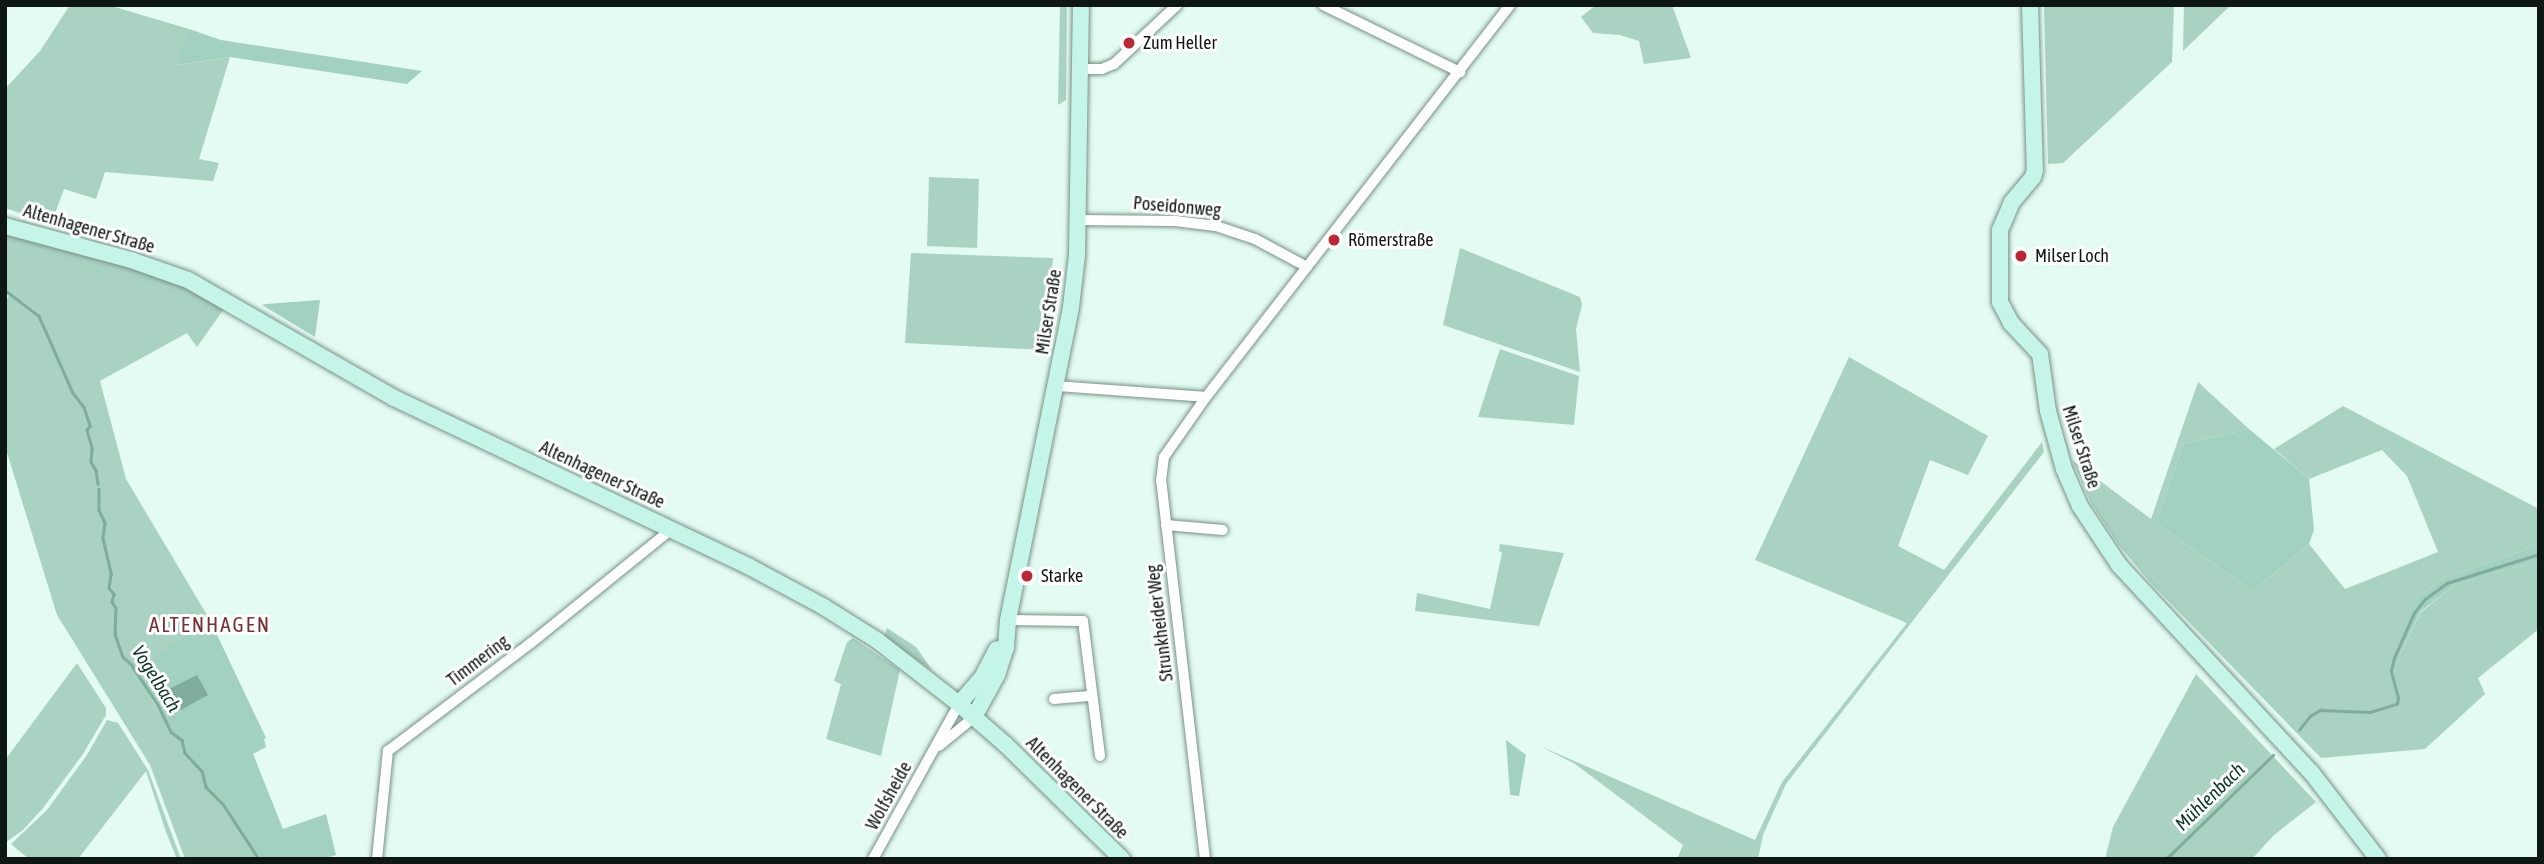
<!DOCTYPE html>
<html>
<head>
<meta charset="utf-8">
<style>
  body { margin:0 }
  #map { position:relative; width:2544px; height:864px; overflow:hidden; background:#e3fbf2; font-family:"Asap Condensed",sans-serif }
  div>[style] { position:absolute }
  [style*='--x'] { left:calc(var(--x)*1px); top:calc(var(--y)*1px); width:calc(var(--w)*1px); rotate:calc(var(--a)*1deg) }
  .green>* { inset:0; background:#a9d2c3 }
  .forest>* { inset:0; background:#a3d1c1 }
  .water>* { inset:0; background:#7fac9c }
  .stream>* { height:2.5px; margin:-1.25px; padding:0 1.25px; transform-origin:1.25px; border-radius:1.25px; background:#7fac9c }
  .roads { filter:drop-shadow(0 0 2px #799087) drop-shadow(0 0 2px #799087) }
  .street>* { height:10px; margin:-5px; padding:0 5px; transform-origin:5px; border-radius:5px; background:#fff }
  .secondary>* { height:16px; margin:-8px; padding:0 8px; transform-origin:8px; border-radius:8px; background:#c4f5e8 }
  .dots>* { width:19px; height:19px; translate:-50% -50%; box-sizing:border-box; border:4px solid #fff; border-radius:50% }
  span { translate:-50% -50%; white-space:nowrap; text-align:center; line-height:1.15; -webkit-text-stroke:6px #fff; paint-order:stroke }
  .poi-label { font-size:18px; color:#0f1714 }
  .left { translate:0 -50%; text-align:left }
  .street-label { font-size:18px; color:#0f1714 }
  .water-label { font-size:19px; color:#0f382c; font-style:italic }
  .quarter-label { font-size:21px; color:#783133; letter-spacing:2px }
  .frame { position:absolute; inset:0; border:7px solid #0f1714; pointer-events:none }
</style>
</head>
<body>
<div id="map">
  <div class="green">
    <i style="clip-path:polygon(70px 5px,108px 5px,189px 29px,178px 65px,230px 57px,199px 159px,219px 163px,213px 181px,105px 172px,96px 199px,64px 189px,51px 224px,5px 208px,5px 89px,40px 51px)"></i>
    <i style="clip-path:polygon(1060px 5px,1067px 5px,1066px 100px,1058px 105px)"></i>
    <i style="clip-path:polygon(1596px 5px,1672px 5px,1691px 58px,1644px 64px,1639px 41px,1620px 35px,1593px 33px,1581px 17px)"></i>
    <i style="clip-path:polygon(2044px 5px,2174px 5px,2172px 62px,2063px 163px,2048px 164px)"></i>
    <i style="clip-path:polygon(2184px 5px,2231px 5px,2183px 51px)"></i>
    <i style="clip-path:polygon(929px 177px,979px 179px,977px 248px,927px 246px)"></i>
    <i style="clip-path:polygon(5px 233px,155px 273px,226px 306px,197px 347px,187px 333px,100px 381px,126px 479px,210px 620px,134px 670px,174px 735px,179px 736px,202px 771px,203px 778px,259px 859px,185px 859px,150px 765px,57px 615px,5px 446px,5px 301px,9px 296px,5px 293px)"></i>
    <i style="clip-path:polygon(1460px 248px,1580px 297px,1582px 305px,1576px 329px,1580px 372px,1443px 325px)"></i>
    <i style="clip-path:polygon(911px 253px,1053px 258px,1045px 350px,905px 343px)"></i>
    <i style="clip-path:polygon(1500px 349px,1579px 376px,1574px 425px,1478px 417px)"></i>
    <i style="clip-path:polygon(1849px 357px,1988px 436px,1968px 475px,1930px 460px,1898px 546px,1944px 570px,2042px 442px,2044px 452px,1786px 784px,1763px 835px,1758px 859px,1677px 859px,1683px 845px,1575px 764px,1540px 746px,1755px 840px,1782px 782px,1907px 623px,1755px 560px)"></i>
    <i style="clip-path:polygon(2198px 382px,2249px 429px,2183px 444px,2156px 523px,2253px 591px,2309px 544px,2345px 589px,2438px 552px,2407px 476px,2382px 450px,2309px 479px,2274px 449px,2343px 406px,2539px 509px,2539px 545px,2443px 579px,2418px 598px,2398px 658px,2420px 613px,2454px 585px,2539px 560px,2539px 629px,2478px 678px,2485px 694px,2425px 749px,2321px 758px,2149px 581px,2118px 544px,2091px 503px,2072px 460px,2151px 519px)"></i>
    <i style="clip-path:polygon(1500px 544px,1564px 553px,1539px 626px,1415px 611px,1417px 593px,1490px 609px,1502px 553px,1499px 551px)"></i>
    <i style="clip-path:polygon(887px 628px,916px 647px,933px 671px,884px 637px)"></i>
    <i style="clip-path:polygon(853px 638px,900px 670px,881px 756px,826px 739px,841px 684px,834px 681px,847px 642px)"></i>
    <i style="clip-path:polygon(77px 663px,106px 708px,106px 715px,83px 754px,43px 808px,23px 830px,5px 843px,5px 760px)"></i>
    <i style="clip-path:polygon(2196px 674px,2316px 802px,2274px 835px,2252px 859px,2105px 859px,2113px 827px)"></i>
    <i style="clip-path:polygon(107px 720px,118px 723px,148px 770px,181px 859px,177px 859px,166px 832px,146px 771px,78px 859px,29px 859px,11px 844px,47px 810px,87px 755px)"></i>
  </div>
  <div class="forest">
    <i style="clip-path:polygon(189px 29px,221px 40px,422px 71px,407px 84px,230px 57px,177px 65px)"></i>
    <i style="clip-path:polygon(320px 300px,315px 337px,262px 305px,266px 304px)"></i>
    <i style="clip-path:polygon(2249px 429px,2309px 479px,2314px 530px,2309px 544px,2253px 591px,2156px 523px,2183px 444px)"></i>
    <i style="clip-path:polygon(2539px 545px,2539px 560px,2454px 585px,2420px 612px,2398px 658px,2390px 665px,2418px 598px,2443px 579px)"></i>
    <i style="clip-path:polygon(210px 620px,266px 738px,264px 739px,266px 747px,253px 754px,283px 829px,326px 814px,336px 855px,324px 859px,259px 859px,223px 804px,206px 787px,202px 770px,185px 753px,182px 740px,171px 732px,158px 705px,135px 673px,134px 669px)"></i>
    <i style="clip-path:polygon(1506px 740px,1526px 755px,1519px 796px,1510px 795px)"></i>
  </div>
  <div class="water">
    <i style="clip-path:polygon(197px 675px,208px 695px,179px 711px,169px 697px,169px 689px)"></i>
  </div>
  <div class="stream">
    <i style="--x:5;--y:290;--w:43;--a:37.4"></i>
    <i style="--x:39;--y:316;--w:84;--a:66.2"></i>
    <i style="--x:73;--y:393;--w:18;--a:52"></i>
    <i style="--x:84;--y:407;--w:20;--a:72"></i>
    <i style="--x:90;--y:426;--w:5;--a:127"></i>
    <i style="--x:87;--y:430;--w:19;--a:74"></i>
    <i style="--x:92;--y:448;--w:14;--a:94"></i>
    <i style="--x:91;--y:462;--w:9;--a:58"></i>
    <i style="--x:96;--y:470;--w:14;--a:82"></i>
    <i style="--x:99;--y:489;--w:21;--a:90"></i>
    <i style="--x:99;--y:510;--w:14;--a:65"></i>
    <i style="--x:105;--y:523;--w:15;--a:98"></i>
    <i style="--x:103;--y:538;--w:37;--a:77"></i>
    <i style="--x:111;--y:574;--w:14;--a:98"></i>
    <i style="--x:109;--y:588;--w:8;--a:50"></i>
    <i style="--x:114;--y:594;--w:8;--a:104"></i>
    <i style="--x:112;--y:602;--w:7;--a:56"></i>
    <i style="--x:116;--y:608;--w:26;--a:92"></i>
    <i style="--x:115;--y:634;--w:24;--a:71"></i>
    <i style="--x:123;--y:657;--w:11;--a:41"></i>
    <i style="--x:131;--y:664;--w:49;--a:56.6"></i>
    <i style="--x:158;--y:705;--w:30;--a:64"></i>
    <i style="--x:171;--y:732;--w:14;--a:36"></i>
    <i style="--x:182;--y:740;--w:13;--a:77"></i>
    <i style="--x:185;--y:753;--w:25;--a:47"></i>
    <i style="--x:202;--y:771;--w:16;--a:76"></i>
    <i style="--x:206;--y:787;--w:24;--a:45"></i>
    <i style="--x:223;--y:804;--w:66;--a:56.8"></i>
    <i style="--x:2299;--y:730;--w:18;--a:-52"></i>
    <i style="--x:2310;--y:716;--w:12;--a:-31"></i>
    <i style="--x:2320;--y:710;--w:50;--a:2.3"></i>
    <i style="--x:2370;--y:712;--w:28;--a:-17"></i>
    <i style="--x:2397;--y:704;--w:6;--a:-81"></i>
    <i style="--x:2398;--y:698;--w:28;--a:-105"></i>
    <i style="--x:2391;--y:671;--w:13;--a:-77"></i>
    <i style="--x:2394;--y:658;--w:49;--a:-66"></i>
    <i style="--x:2414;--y:613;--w:18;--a:-52"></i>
    <i style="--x:2425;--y:599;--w:27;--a:-36"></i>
    <i style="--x:2447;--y:583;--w:96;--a:-17.5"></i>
    <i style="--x:2166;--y:859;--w:149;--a:-44.2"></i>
  </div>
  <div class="roads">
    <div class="street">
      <i style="--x:1323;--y:5;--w:153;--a:26.1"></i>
      <i style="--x:1080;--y:69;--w:22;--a:0"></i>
      <i style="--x:1102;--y:69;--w:13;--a:-23"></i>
      <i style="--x:1114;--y:64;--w:86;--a:-43.1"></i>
      <i style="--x:1078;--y:220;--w:97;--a:0.6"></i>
      <i style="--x:1175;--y:221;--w:41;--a:7"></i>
      <i style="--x:1216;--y:226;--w:41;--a:18.4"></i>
      <i style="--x:1255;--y:239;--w:59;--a:28.3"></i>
      <i style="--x:1056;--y:386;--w:150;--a:4.2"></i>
      <i style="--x:1166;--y:525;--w:57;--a:5"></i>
      <i style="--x:1008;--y:620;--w:75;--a:0.8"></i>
      <i style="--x:1083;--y:621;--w:136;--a:82.8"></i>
      <i style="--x:1054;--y:699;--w:38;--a:-5"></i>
      <i style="--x:939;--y:746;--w:45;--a:-39.6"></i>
      <i style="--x:377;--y:859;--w:109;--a:-84.2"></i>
      <i style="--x:388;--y:751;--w:179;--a:-37.1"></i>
      <i style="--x:531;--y:643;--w:181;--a:-39"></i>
      <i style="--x:873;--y:859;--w:177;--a:-61"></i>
      <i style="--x:1205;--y:859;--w:381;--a:-96.6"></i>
      <i style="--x:1161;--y:481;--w:24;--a:-83"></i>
      <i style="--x:1164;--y:457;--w:73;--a:-55"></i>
      <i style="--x:1206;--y:397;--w:496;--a:-52.2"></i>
    </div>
    <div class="secondary">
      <i style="--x:2030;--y:5;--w:165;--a:88.3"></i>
      <i style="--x:2035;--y:170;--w:7;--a:106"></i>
      <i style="--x:2033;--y:177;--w:33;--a:130"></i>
      <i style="--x:2012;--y:202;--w:30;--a:113"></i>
      <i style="--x:2000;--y:230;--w:72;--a:90"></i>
      <i style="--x:2000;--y:302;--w:24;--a:62"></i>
      <i style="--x:2011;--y:323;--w:42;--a:46.9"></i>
      <i style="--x:2040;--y:354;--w:58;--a:82"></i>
      <i style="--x:2048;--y:411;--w:60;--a:74.6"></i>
      <i style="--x:2064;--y:469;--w:40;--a:66.6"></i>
      <i style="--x:2080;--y:506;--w:71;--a:56.5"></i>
      <i style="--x:2119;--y:565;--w:282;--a:47.2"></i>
      <i style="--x:2311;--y:772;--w:110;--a:52.4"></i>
      <i style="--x:5;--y:226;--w:131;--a:15.1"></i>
      <i style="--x:131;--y:260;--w:60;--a:19.3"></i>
      <i style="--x:188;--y:280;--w:237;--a:29.8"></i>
      <i style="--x:394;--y:398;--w:392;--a:25.4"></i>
      <i style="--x:748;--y:566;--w:86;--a:28.3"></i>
      <i style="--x:824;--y:607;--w:64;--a:32.2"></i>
      <i style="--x:878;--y:641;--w:103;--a:37.9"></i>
      <i style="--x:959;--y:704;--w:62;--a:41.1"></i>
      <i style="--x:1006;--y:745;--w:163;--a:44.5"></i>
      <i style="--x:959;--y:704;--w:37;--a:-49"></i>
      <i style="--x:983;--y:676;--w:30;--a:-63"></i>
      <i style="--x:974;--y:717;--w:48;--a:-61.3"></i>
      <i style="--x:997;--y:675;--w:28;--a:-72"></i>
      <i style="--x:1006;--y:648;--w:28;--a:-86"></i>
      <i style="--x:1008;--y:620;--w:319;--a:-78.6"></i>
      <i style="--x:1071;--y:307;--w:52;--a:-83.4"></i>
      <i style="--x:1077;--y:255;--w:250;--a:-89.1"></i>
    </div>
  </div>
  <div class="dots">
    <i style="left:1129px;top:43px;background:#b92838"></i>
    <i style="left:1334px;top:240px;background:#b92838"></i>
    <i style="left:2021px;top:256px;background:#b92838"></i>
    <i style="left:1027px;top:576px;background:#b92838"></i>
  </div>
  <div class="poi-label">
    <span class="left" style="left:1143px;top:43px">Zum Heller</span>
    <span class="left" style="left:1348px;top:240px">Römerstraße</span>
    <span class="left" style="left:2035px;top:256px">Milser Loch</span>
    <span class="left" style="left:1041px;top:576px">Starke</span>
  </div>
  <div class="street-label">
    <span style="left:1177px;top:207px;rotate:5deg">Poseidonweg</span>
    <span style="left:89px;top:229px;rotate:16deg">Altenhagener Straße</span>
    <span style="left:1049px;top:312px;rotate:-81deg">Milser Straße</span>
    <span style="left:2081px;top:447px;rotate:72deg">Milser Straße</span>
    <span style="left:602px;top:475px;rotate:25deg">Altenhagener Straße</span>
    <span style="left:1160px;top:623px;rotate:-97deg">Strunkheider Weg</span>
    <span style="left:478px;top:661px;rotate:-37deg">Timmering</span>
    <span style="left:1077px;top:788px;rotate:45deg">Altenhagener Straße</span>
    <span style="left:889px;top:796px;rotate:-61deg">Wolfsheide</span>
  </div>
  <div class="water-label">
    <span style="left:156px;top:679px;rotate:58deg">Vogelbach</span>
    <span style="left:2210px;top:797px;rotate:-44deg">Mühlenbach</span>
  </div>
  <div class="quarter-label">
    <span style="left:210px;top:624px">ALTENHAGEN</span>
  </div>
  <div class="frame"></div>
</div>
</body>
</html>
